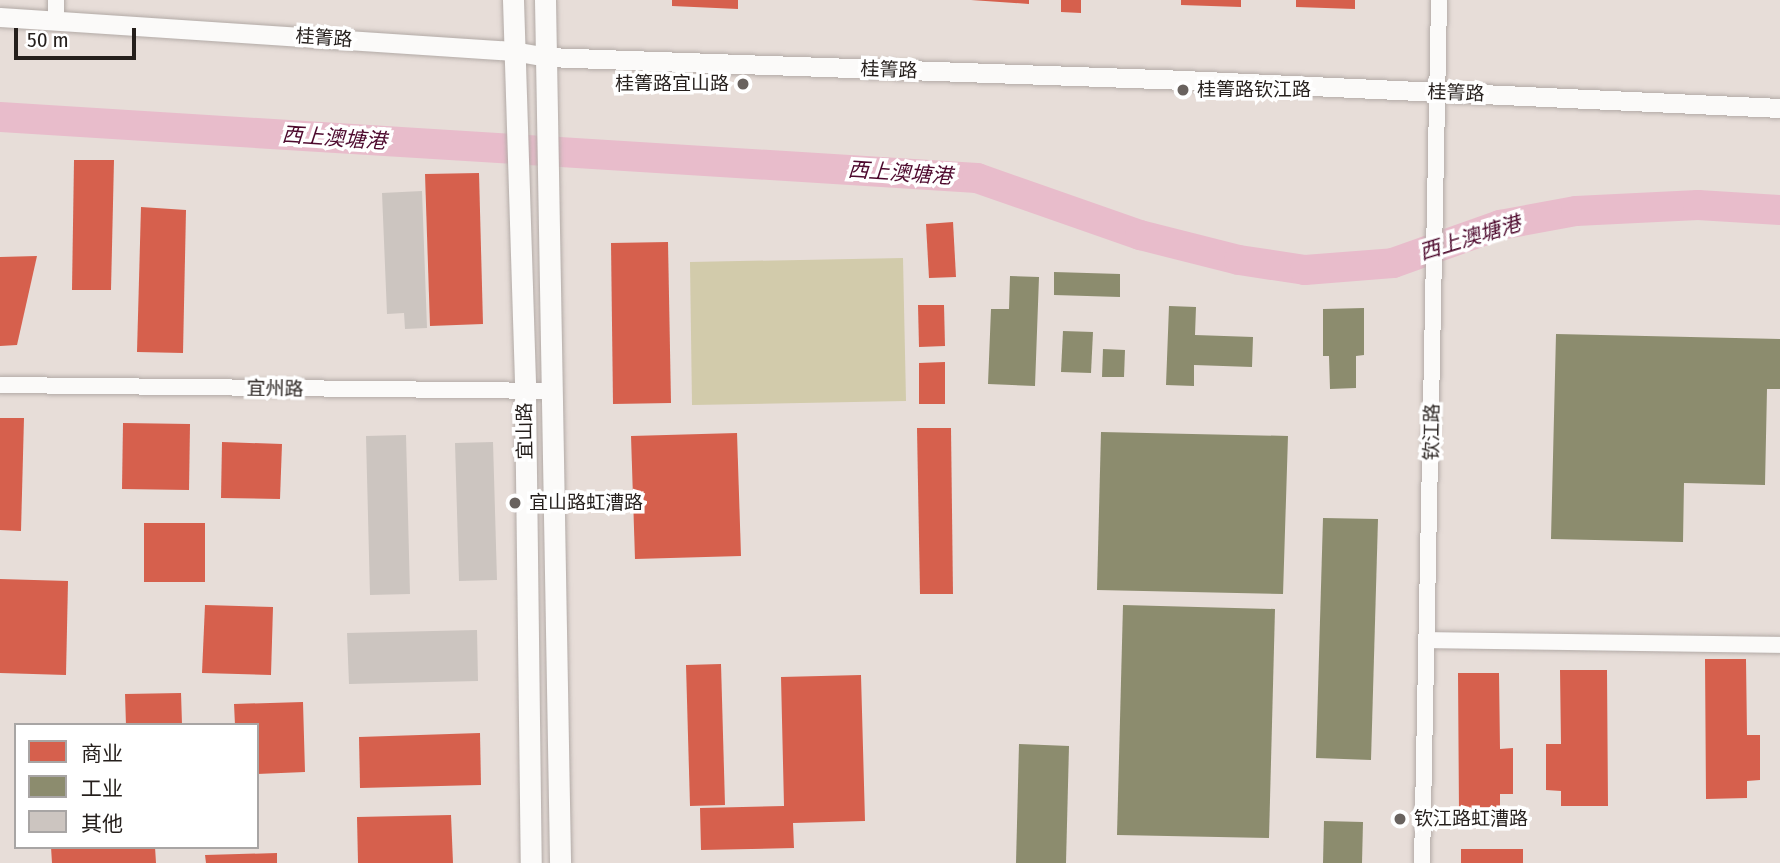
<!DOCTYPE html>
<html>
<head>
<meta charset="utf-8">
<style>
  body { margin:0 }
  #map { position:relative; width:1780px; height:863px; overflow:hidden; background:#e7ddd8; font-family:"Fira Sans Condensed","Noto Sans SC",sans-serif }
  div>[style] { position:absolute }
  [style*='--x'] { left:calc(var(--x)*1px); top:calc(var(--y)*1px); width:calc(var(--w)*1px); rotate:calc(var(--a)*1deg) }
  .green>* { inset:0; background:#d2cbab }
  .shops>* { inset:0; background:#d6604d }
  .industry>* { inset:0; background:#8c8c6e }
  .river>* { height:30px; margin:-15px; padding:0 15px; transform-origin:15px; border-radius:15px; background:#e8bccb }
  .building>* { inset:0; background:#ccc5c0 }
  .roads { filter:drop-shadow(0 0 2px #b2aaa6) drop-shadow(0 0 2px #b2aaa6) }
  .minor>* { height:16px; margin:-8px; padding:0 8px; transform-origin:8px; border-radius:8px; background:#fbfaf9 }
  .tertiary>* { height:19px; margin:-9.5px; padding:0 9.5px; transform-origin:9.5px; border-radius:9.5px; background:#fbfaf9 }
  .secondary>* { height:21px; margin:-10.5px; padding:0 10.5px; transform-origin:10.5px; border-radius:10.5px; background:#fbfaf9 }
  .dots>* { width:19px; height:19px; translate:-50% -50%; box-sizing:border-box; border:4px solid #fff; border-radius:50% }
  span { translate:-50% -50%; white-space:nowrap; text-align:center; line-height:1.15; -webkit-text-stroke:7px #fff; paint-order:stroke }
  .street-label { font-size:19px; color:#251f1c }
  .poi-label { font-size:19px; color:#251f1c }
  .right { translate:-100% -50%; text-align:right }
  .left { translate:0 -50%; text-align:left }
  .water-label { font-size:21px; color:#4e0a2e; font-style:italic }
  .legend { position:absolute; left:14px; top:723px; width:245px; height:126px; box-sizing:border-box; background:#fff; border:2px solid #a8a5a4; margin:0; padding:9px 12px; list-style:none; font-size:21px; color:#251f1c }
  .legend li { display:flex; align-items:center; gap:14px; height:35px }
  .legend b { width:35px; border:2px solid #a8a5a4 }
  .scale { position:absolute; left:14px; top:28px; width:122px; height:32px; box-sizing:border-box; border:4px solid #251f1c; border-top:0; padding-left:9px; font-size:21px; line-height:24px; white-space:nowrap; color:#251f1c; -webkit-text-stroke:5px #fff; paint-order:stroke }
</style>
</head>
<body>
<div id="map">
  <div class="green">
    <i style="clip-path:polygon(903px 258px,906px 401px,692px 405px,690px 262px)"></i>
  </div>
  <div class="shops">
    <i style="clip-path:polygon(672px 0,738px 0,738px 9px,672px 6px)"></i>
    <i style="clip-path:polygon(971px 0,1029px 0,1029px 4px)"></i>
    <i style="clip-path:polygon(1061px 0,1081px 0,1081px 13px,1061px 12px)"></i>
    <i style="clip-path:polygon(1181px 0,1241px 0,1241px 7px,1181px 5px)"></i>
    <i style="clip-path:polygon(1296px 0,1355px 0,1355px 9px,1296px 7px)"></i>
    <i style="clip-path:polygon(74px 160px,114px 160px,111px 290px,72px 290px)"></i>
    <i style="clip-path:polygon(479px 173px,483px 324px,430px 326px,425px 174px)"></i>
    <i style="clip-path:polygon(141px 207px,186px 210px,183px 353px,137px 352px)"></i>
    <i style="clip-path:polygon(953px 222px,956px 277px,929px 278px,926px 224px)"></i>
    <i style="clip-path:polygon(668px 242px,671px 403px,613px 404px,611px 243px)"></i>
    <i style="clip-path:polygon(37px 256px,17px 345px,0 346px,0 257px)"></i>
    <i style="clip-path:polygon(918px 305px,944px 305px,945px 346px,919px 347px)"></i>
    <i style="clip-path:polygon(945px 362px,945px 404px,919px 404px,919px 363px)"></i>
    <i style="clip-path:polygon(0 418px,24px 418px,21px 531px,0 530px)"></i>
    <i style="clip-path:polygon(123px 423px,190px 424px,189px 490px,122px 489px)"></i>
    <i style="clip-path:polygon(917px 428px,951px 428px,953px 594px,920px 594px)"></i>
    <i style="clip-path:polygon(737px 433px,741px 556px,635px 559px,631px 436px)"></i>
    <i style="clip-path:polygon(222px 442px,282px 444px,280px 499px,221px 498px)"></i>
    <i style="clip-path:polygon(144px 523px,205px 523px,205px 582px,144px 582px)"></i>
    <i style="clip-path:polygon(0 579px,68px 581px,66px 675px,0 673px)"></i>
    <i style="clip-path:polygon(205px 605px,273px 607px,271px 675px,202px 673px)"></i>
    <i style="clip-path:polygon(1705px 659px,1746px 659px,1747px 735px,1760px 735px,1760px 780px,1747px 781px,1747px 798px,1706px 799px)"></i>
    <i style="clip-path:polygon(721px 664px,725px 805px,690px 806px,686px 665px)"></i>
    <i style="clip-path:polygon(1560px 670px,1607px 670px,1608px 806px,1561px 806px,1561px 791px,1546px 790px,1546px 744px,1561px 744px)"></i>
    <i style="clip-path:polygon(1458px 673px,1499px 673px,1500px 749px,1513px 748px,1513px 794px,1500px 794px,1500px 812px,1459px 813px)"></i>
    <i style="clip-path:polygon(861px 675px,865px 821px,793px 823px,794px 848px,701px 850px,700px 808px,784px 806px,781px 677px)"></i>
    <i style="clip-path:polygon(181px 693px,182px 725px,126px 725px,125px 694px)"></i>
    <i style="clip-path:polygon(303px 702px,305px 772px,257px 774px,257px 725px,235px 725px,234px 704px)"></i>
    <i style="clip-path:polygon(480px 733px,481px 785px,360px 788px,359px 737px)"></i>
    <i style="clip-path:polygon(451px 815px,453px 863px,358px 863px,357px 817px)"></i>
    <i style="clip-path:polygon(51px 847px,155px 847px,156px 863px,52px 863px)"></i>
    <i style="clip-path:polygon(1461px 849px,1523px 849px,1523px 863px,1461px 863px)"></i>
    <i style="clip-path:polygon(277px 853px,277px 863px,206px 863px,205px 855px)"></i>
  </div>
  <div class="industry">
    <i style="clip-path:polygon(1054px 272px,1120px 274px,1120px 297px,1054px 295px)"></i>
    <i style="clip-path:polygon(1010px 276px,1039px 277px,1035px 386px,988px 384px,991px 309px,1009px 309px)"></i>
    <i style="clip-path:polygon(1169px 306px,1196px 307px,1195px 335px,1253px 337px,1252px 367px,1194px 365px,1194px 386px,1166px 385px)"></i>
    <i style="clip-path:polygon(1364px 308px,1364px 355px,1356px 356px,1356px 388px,1330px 389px,1329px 356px,1323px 356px,1323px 309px)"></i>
    <i style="clip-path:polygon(1063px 331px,1093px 332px,1091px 373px,1061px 372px)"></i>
    <i style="clip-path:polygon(1556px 334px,1780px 339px,1780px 389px,1767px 389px,1765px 485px,1684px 483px,1683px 542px,1551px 539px)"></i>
    <i style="clip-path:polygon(1103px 349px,1125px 350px,1124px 377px,1102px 377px)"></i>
    <i style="clip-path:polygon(1101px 432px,1288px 436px,1283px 594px,1097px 590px)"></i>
    <i style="clip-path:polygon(1323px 518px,1378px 519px,1371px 760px,1316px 758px)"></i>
    <i style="clip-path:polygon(1123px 605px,1275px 609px,1269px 838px,1117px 835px)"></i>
    <i style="clip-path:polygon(1019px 744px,1069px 746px,1066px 863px,1016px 863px)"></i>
    <i style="clip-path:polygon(1324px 821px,1363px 822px,1362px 863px,1323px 863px)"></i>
  </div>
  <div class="river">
    <i style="--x:0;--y:117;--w:979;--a:3.57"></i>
    <i style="--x:977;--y:178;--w:173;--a:19.3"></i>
    <i style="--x:1140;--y:235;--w:102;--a:14.2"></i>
    <i style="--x:1239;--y:260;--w:67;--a:8.6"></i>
    <i style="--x:1305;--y:270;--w:88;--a:-4.5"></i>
    <i style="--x:1393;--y:263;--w:114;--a:-19.6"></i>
    <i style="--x:1500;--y:225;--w:77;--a:-10.4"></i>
    <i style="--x:1576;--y:211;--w:122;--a:-2.8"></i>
    <i style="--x:1698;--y:205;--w:82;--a:3.5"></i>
  </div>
  <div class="building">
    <i style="clip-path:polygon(422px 191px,427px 328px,405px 329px,404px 313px,387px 314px,382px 193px)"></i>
    <i style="clip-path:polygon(406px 435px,410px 594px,370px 595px,366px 436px)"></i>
    <i style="clip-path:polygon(493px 442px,497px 580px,459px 581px,455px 443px)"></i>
    <i style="clip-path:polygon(477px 630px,478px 681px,349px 684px,347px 633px)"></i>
  </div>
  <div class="roads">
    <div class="minor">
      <i style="--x:56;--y:20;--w:20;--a:-90"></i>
      <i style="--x:0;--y:385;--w:551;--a:0.62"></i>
      <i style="--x:1428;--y:640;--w:352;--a:0.8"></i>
      <i style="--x:1422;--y:863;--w:863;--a:-88.87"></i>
    </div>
    <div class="tertiary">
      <i style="--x:0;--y:17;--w:514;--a:3.79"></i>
      <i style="--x:513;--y:51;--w:34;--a:10"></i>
      <i style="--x:546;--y:57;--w:638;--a:2.06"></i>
      <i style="--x:1184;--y:80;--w:597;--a:2.69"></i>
    </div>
    <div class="secondary">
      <i style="--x:513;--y:0;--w:392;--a:88.2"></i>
      <i style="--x:525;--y:392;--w:471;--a:89.3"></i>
      <i style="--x:545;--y:0;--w:863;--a:89"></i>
    </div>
  </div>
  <div class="dots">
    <i style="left:743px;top:84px;background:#69625e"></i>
    <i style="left:1183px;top:90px;background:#69625e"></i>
    <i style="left:515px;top:503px;background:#69625e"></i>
    <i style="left:1400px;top:819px;background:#69625e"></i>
  </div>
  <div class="street-label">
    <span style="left:324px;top:38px;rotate:4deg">桂箐路</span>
    <span style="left:889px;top:70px;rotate:2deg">桂箐路</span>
    <span style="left:1456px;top:93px;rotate:2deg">桂箐路</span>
    <span style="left:275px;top:389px;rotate:1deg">宜州路</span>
    <span style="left:525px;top:431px;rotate:-91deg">宜山路</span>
    <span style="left:1432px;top:432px;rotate:-89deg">钦江路</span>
  </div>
  <div class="poi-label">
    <span class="right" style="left:729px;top:84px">桂箐路宜山路</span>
    <span class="left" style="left:1197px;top:90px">桂箐路钦江路</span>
    <span class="left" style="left:529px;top:503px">宜山路虹漕路</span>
    <span class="left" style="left:1414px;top:819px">钦江路虹漕路</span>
  </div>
  <div class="water-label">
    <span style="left:334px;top:138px;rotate:4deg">西上澳塘港</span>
    <span style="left:900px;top:173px;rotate:4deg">西上澳塘港</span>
    <span style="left:1470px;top:238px;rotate:-17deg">西上澳塘港</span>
  </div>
  <ul class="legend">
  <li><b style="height:19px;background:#d6604d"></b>商业</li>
  <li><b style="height:19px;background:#8c8c6e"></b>工业</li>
  <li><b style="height:19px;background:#ccc5c0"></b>其他</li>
  </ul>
  <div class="scale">50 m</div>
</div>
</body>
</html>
